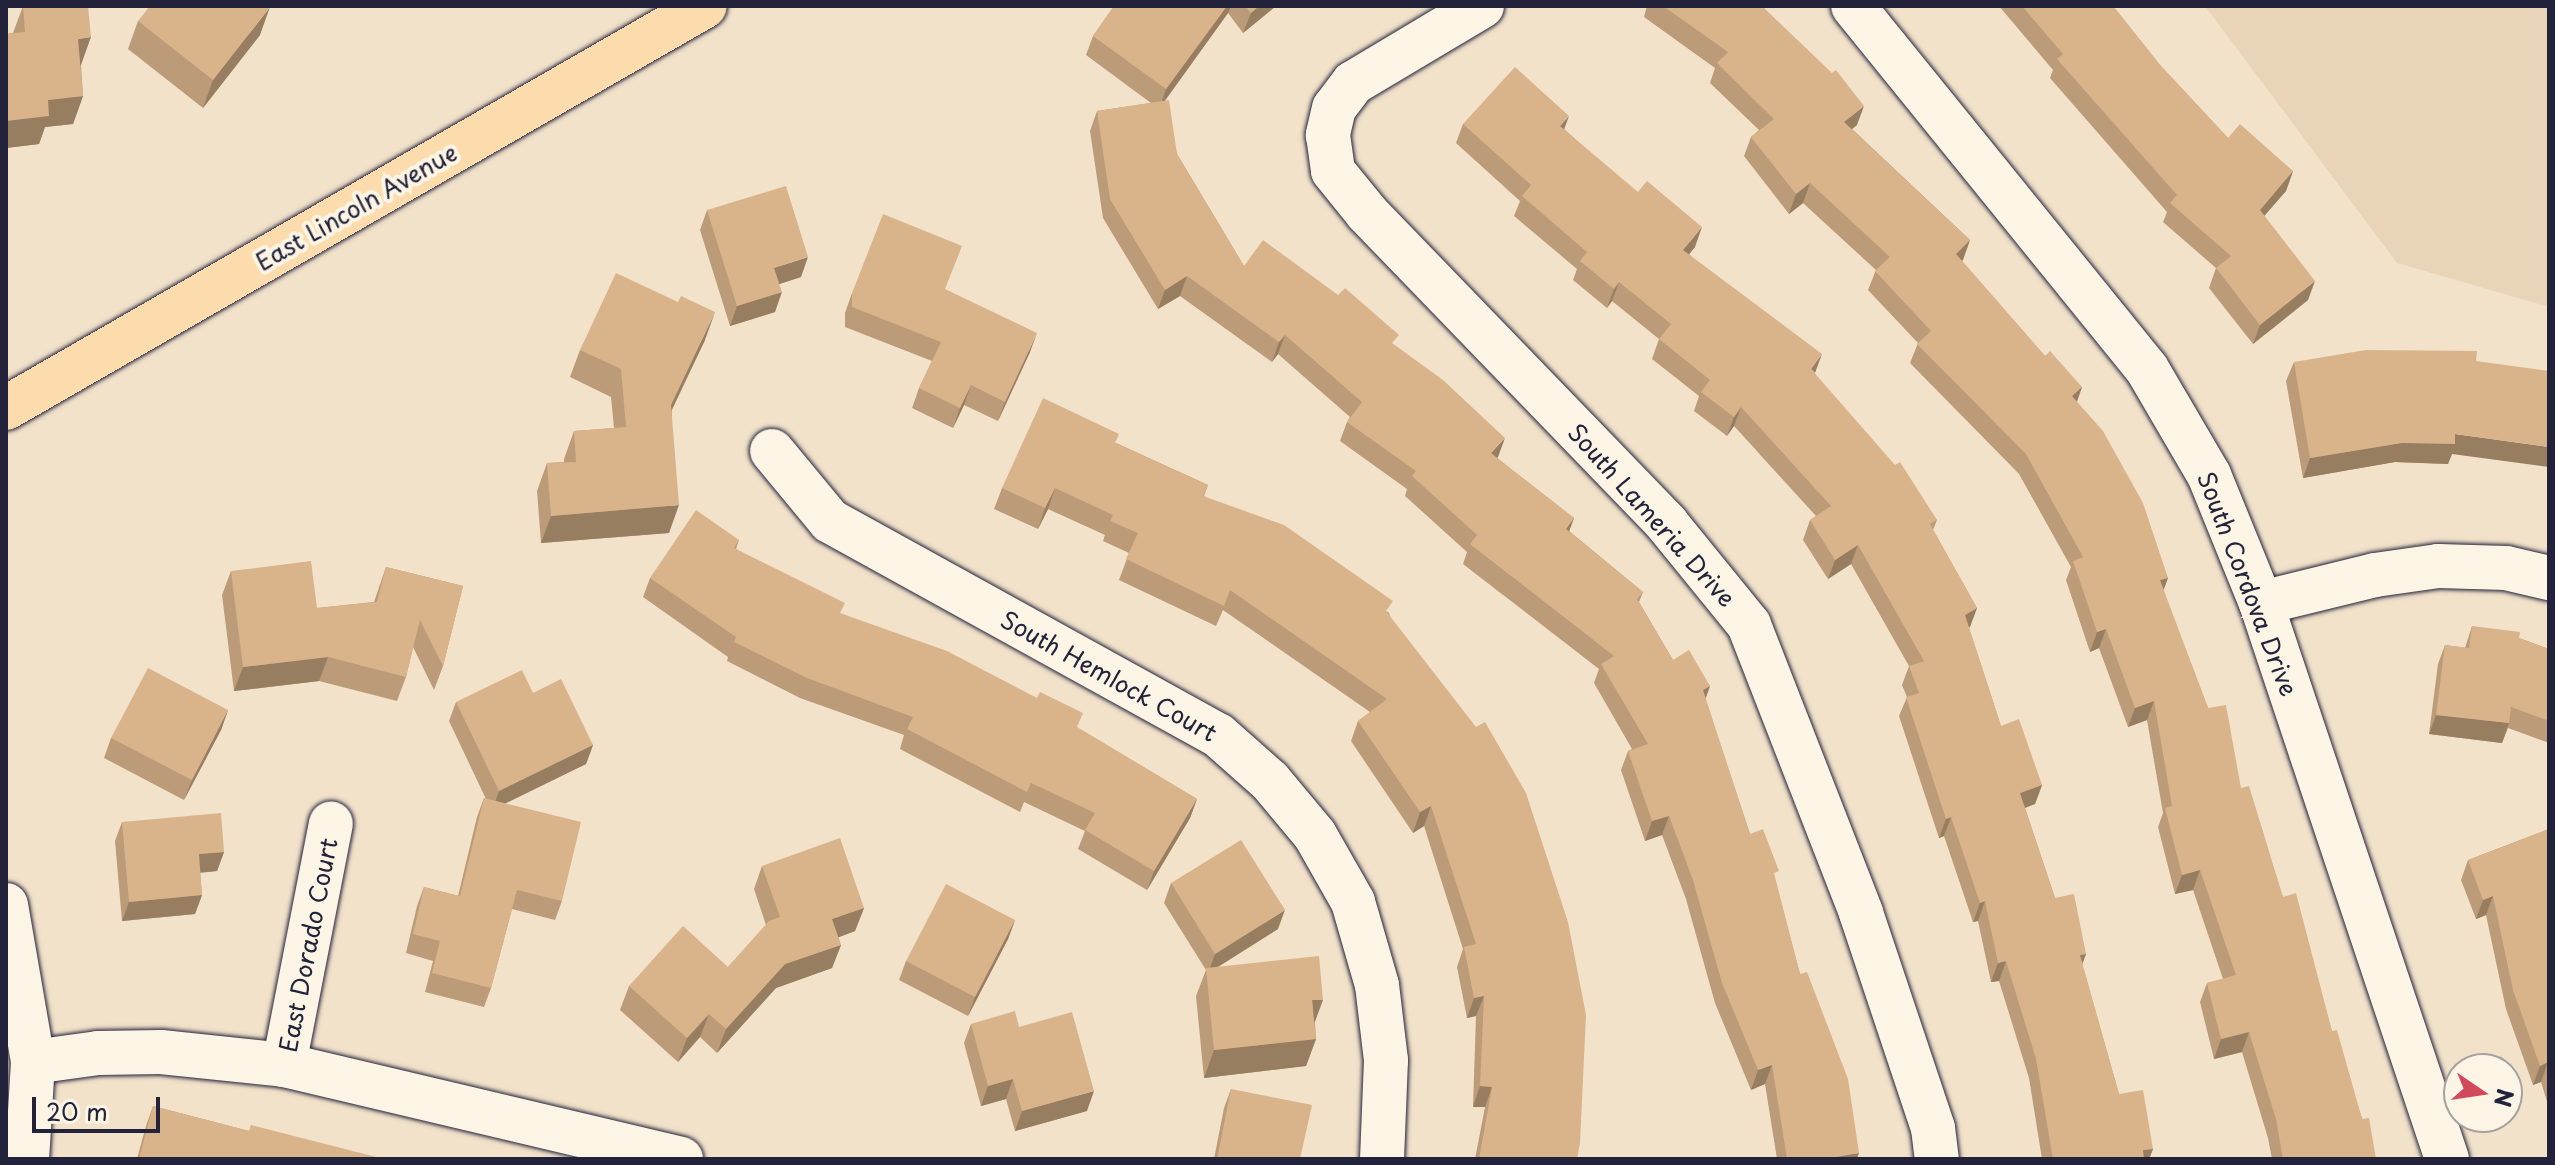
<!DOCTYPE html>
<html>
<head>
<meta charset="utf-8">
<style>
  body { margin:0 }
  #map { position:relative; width:2555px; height:1165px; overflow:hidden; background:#f2e2ca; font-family:"Playpen Sans",sans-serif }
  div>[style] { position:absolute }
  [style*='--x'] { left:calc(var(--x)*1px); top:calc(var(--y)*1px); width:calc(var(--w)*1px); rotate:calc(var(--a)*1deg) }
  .built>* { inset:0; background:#ead4b7 }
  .roads { filter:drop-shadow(0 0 2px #22223b) drop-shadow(0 0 2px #22223b) }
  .minor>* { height:44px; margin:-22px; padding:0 22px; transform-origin:22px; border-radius:22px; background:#fcf5e5 }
  .major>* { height:44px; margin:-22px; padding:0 22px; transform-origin:22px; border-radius:22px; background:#fcdcac }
  .wall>* { inset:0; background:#bb9b78 }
  .shaded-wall>* { inset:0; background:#987e61 }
  .building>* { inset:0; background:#d9b48b }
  span { translate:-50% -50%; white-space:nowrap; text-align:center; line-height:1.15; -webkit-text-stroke:8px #fcf5e5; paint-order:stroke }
  .street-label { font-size:24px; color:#22223b }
  .frame { position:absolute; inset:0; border:8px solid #22223b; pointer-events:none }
  .north { position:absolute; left:2443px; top:1053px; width:80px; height:80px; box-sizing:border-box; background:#fcf5e5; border:2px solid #a5a1a1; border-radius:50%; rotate:103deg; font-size:22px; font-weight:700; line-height:32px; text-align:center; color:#22223b }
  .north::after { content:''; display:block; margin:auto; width:28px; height:36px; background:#d1495b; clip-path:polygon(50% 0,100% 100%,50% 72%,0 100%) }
  .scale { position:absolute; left:32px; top:1097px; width:128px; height:36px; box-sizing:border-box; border:4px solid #22223b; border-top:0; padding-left:10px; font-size:24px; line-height:28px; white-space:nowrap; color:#22223b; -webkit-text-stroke:6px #fcf5e5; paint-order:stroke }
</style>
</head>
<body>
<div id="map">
  <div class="built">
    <i style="clip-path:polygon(2205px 6px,2549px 6px,2549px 307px,2397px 263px)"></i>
  </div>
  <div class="roads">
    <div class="minor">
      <i style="--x:1482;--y:6;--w:150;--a:149.2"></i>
      <i style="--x:1353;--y:83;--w:31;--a:127"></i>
      <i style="--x:1334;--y:108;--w:28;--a:103"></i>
      <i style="--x:1328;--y:135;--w:36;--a:82"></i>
      <i style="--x:1333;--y:171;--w:54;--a:51"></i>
      <i style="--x:1367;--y:213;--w:432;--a:46"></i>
      <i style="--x:1667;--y:524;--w:130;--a:50.9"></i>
      <i style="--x:1749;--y:625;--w:309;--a:68.7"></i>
      <i style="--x:1861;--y:913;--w:227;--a:71.5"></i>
      <i style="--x:1933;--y:1128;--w:31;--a:83"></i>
      <i style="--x:1853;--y:6;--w:467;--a:51"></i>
      <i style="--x:2147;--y:369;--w:123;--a:59.7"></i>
      <i style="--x:2209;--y:475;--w:138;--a:67.9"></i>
      <i style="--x:2261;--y:603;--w:586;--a:71.5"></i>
      <i style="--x:772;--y:451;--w:91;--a:50.4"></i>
      <i style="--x:830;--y:521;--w:443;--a:28.9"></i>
      <i style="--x:1218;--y:735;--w:69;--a:41.5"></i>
      <i style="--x:1270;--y:781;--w:70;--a:50.2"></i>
      <i style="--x:1315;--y:835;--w:77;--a:60.4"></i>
      <i style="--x:1353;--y:902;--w:86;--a:73.9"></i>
      <i style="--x:1377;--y:985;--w:76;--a:83.2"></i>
      <i style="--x:1386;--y:1060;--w:99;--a:92.3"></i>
      <i style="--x:2261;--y:603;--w:117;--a:-13.8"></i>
      <i style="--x:2375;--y:575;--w:64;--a:-8.1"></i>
      <i style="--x:2438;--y:566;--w:68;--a:1.7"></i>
      <i style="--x:2506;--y:568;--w:44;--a:13.1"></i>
      <i style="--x:6;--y:905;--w:159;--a:80.2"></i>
      <i style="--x:33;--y:1062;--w:97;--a:93.5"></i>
      <i style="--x:33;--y:1062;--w:66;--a:-7.9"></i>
      <i style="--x:98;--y:1053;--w:63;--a:-0.9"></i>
      <i style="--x:161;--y:1052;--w:124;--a:6"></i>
      <i style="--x:284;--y:1065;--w:408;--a:13.3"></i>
      <i style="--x:284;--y:1065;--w:246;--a:-79"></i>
    </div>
    <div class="major">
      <i style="--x:6;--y:408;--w:806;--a:-29.9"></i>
    </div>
  </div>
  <div class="wall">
    <i style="clip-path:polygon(23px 6px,81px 65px,83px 96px,73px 124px,45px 127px,39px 144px,6px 148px,6px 34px,13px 33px)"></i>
    <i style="clip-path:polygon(1114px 6px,1276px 6px,1243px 33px,1228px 13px,1165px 100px,1177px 154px,1244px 266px,1395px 346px,1497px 458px,1574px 518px,1569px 531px,1643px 592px,1639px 602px,1673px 660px,1710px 686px,1705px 699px,1750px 834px,1775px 881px,1800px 974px,1857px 1159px,1777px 1159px,1765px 1084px,1751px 1090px,1715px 1003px,1686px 899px,1662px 835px,1645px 841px,1621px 770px,1628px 751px,1632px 749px,1594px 683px,1599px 669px,1463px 564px,1467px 552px,1405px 496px,1407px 489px,1340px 441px,1347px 422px,1350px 417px,1278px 354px,1272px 362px,1180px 296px,1158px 309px,1103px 218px,1090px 131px,1097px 111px,1151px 103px,1086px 55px,1093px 36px)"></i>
    <i style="clip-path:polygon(1647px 6px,1762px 6px,1857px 125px,1852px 129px,1970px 240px,1962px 261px,2045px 356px,2082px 387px,2077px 402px,2168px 578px,2163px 590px,2208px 708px,2283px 897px,2332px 1031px,2376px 1159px,2272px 1159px,2268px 1138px,2242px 1052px,2214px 1059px,2200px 1002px,2207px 983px,2223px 979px,2193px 890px,2175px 894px,2158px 827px,2163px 813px,2147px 720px,2128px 727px,2099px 648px,2090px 652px,2066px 580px,2071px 567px,2019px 474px,1910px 363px,1918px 343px,1868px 290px,1876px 270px,1803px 203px,1789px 214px,1744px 156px,1751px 137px,1759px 130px,1710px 83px,1715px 68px,1644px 17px)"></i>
    <i style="clip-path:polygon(1999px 6px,2113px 6px,2160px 65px,2228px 138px,2293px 171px,2286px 191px,2264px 216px,2308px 300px,2253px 344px,2209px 288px,2216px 268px,2163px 222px,2167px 212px,2050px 78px,2053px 70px)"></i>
    <i style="clip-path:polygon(138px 21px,260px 35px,203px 108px,128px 49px)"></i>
    <i style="clip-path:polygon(1463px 124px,1564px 129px,1695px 247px,1689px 254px,1815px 374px,1937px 520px,1933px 530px,1977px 608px,1969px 628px,2001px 726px,2042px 785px,2035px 804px,2025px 808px,2055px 898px,2086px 954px,2082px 964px,2119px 1094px,2153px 1149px,2149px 1159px,2042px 1159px,2029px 1078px,1999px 981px,1991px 982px,1978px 921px,1973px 922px,1944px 836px,1939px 838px,1899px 716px,1907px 697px,1902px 685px,1909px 666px,1851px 564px,1828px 579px,1803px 540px,1810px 520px,1816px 516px,1734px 426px,1727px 436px,1694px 411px,1699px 396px,1652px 359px,1659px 339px,1612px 301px,1607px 308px,1573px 280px,1577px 269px,1514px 216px,1520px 201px,1456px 143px)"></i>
    <i style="clip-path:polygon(707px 210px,801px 277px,779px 284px,775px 312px,730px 326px,700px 230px)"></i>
    <i style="clip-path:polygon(946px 290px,1030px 352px,998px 421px,964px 405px,953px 428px,912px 408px,919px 388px,932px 361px,845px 327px,845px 313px,852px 293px)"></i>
    <i style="clip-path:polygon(705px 340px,672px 410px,669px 533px,541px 543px,537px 491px,547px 463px,564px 462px,564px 459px,574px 431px,614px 428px,611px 397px,570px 377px,580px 350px)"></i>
    <i style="clip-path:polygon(2294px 362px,2452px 454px,2448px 464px,2395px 462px,2303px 478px,2286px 381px)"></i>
    <i style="clip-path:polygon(1116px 443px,1208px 485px,1204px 496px,1389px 613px,1577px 1159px,1475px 1159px,1485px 1107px,1473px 1107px,1476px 1016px,1467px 1018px,1457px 967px,1463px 949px,1424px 826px,1413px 833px,1351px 741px,1358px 721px,1370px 712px,1223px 610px,1216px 626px,1119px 580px,1129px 553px,1103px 541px,1105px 535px,1048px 509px,1038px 529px,994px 509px,1002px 488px)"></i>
    <i style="clip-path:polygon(739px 540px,736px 549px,841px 614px,1078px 728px,1197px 799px,1190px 818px,1147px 890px,1078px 849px,1085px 831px,1024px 802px,1020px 812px,900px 749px,904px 735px,800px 698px,727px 661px,728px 657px,643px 597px,650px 578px)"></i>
    <i style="clip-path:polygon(386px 567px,463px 586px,443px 666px,434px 690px,413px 647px,406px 677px,397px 701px,319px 681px,234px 691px,222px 595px,231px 571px,317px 608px,374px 602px)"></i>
    <i style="clip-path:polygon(2472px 626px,2519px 638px,2549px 649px,2549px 743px,2508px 728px,2502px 743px,2429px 734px,2438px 664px,2445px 645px,2465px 648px)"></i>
    <i style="clip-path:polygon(533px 693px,593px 745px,586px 764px,505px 803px,562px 901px,555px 920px,512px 909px,491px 988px,484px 1007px,425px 992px,433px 961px,406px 953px,417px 906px,424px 887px,458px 896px,477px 817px,484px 798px,486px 799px,449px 721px,456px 702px)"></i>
    <i style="clip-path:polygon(228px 710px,221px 730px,184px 800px,104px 758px,111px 738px)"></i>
    <i style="clip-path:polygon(122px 822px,224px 852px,217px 871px,200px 873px,202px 895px,195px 914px,122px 921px,115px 841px)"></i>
    <i style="clip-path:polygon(2549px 829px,2549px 1108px,2541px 1082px,2533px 1085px,2506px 1009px,2486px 915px,2476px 919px,2461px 880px,2468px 860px)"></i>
    <i style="clip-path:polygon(762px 866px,864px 908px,855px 931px,838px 937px,841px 945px,832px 968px,776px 988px,717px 1053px,700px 1037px,678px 1062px,620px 1010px,629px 986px,728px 967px,766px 925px,754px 889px)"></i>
    <i style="clip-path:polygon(1171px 883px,1278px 929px,1218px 967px,1315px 1023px,1316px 1039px,1306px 1066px,1204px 1078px,1196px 996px,1206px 970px,1164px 903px)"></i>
    <i style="clip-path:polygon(1015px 920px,1008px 939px,968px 1016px,899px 980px,906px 961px)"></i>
    <i style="clip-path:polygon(971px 1024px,1019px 1027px,1087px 1111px,1015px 1131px,1006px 1099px,981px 1106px,964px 1043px)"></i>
    <i style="clip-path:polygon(1231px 1089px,1300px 1159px,1214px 1159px,1224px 1108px)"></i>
    <i style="clip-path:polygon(153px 1106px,249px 1131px,384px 1159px,137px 1159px,146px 1126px)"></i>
  </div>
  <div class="shaded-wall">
    <i style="clip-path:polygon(1227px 6px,1231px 6px,1228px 13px,1159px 109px,1166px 89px)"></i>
    <i style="clip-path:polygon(1259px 6px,1276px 6px,1243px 33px,1251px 13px)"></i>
    <i style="clip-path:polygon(270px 7px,260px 35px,203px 108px,213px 80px)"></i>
    <i style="clip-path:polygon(91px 37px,81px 65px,68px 66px,78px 39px)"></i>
    <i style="clip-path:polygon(83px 96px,73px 124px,45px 127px,39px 144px,6px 148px,6px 121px,48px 100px)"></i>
    <i style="clip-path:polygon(1864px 106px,1857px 125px,1837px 141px,1844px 122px)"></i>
    <i style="clip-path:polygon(1569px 116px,1562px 135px,1560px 126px)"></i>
    <i style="clip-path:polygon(2293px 171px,2286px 191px,2253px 229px,2260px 210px)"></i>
    <i style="clip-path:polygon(1810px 183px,1803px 203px,1789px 214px,1796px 194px)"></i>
    <i style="clip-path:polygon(1702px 227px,1695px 247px,1676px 270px,1683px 250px)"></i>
    <i style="clip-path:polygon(1970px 240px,1963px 260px,1949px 273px,1956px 254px)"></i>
    <i style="clip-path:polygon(808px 257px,801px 277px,767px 288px,774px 268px)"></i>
    <i style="clip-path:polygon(1187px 276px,1180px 296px,1158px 309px,1165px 290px)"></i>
    <i style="clip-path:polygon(2315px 281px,2308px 300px,2253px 344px,2260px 325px)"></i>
    <i style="clip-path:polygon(1619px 282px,1612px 301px,1607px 308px,1614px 289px)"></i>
    <i style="clip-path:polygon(782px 292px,775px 312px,730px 326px,737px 306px)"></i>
    <i style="clip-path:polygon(715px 312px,705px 340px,661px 432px,671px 405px)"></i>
    <i style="clip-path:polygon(1037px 333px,1030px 352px,998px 421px,1005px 402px)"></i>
    <i style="clip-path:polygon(1285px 335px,1278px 354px,1272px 362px,1279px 342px)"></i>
    <i style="clip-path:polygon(1822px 354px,1815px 373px,1811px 369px)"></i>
    <i style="clip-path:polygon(971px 385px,964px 405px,953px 428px,960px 408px)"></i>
    <i style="clip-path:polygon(2082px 387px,2075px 406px,2072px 396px)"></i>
    <i style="clip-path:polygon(1741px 407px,1734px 426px,1727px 436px,1734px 417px)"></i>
    <i style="clip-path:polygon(2455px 434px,2549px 447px,2549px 467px,2452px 454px,2448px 464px,2395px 462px,2303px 478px,2310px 458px)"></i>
    <i style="clip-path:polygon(1505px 438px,1498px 457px,1484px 473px,1491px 453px)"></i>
    <i style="clip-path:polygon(1055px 488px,1048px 509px,1038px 529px,1045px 508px)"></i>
    <i style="clip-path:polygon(679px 505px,669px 533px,541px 543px,551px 516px)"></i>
    <i style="clip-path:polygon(1574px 518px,1567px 537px,1566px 529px)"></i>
    <i style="clip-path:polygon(1858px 545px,1851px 564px,1828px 579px,1835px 560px)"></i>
    <i style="clip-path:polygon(2168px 578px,2161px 597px,2160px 580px)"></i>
    <i style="clip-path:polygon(1977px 608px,1970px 627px,1958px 634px,1965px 615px)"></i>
    <i style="clip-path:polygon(2106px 629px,2099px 648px,2090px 652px,2097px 632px)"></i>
    <i style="clip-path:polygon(328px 657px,319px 681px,234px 691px,243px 667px)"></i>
    <i style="clip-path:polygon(1710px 686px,1703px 706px,1703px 690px)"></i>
    <i style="clip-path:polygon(2154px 701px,2147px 720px,2128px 727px,2135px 708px)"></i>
    <i style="clip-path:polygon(228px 710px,221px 730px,184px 800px,192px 780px)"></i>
    <i style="clip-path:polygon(2436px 715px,2509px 723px,2502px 743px,2429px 734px)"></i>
    <i style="clip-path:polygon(593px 745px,586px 764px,492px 810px,499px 791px)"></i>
    <i style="clip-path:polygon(2042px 785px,2035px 804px,2013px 812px,2020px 793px)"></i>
    <i style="clip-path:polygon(1197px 799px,1190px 818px,1147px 890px,1154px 871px)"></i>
    <i style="clip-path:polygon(1431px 806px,1424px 826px,1413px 833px,1420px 812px)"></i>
    <i style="clip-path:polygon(1669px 816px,1662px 835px,1645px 841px,1652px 821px)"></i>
    <i style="clip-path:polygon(1951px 817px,1944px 836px,1939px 838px,1946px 819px)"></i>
    <i style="clip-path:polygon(224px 852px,217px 871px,192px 873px,199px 854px)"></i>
    <i style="clip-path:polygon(2200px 870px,2193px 890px,2175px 894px,2182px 875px)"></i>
    <i style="clip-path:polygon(202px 895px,195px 914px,122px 921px,129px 902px)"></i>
    <i style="clip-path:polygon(2493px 896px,2486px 915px,2476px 919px,2483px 900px)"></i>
    <i style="clip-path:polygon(1985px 901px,1978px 921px,1973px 922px,1980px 903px)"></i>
    <i style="clip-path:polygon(864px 908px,855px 931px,824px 943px,832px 919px)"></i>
    <i style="clip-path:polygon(1285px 910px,1278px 929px,1208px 973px,1215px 954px)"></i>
    <i style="clip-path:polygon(1015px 920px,1008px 939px,968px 1016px,975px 997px)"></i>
    <i style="clip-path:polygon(841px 945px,832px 968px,776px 988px,717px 1053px,726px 1029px,785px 964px)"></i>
    <i style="clip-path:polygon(2086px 954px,2079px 973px,2080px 955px)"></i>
    <i style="clip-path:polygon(2006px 961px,1999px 981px,1991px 982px,1998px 963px)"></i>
    <i style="clip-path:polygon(1484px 996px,1476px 1016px,1467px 1018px,1474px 998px)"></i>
    <i style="clip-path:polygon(1312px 1000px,1323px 1000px,1313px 1027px)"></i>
    <i style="clip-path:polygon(709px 1014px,700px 1037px,678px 1062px,687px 1038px)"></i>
    <i style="clip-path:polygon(2249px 1032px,2242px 1052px,2214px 1059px,2221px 1039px)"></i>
    <i style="clip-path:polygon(1316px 1039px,1306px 1066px,1204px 1078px,1214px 1050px)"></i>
    <i style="clip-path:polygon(2548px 1062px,2541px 1082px,2533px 1085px,2540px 1066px)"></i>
    <i style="clip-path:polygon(1772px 1065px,1765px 1084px,1751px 1090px,1758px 1070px)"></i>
    <i style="clip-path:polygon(1013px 1079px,1006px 1099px,981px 1106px,988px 1086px)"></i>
    <i style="clip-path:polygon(1480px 1086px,1492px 1087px,1485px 1107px,1473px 1107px)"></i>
    <i style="clip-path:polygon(1094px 1091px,1087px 1111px,1015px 1131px,1022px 1111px)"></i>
    <i style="clip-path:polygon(2153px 1149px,2149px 1159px,2140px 1159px,2143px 1150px)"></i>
    <i style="clip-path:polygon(1859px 1153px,1857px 1159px,1824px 1159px)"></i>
  </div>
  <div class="building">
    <i style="clip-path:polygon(23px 6px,88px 6px,91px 37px,78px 39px,83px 96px,48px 100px,49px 116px,6px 121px,6px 34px,25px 32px)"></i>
    <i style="clip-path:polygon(150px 6px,269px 6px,270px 7px,213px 80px,138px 21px)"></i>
    <i style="clip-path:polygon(1114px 6px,1227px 6px,1166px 89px,1093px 36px)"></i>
    <i style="clip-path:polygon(1245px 6px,1259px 6px,1251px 13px)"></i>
    <i style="clip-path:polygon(1663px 6px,1762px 6px,1832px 73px,1836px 70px,1864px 106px,1844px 122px,1970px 240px,1956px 254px,2045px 356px,2050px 351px,2082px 387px,2072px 396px,2103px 431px,2143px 503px,2168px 578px,2160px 580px,2208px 708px,2226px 705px,2241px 788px,2249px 786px,2283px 897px,2296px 893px,2332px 1031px,2337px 1030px,2362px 1119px,2369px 1118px,2376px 1159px,2283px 1159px,2276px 1119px,2249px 1032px,2221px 1039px,2207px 983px,2236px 975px,2200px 870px,2182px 875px,2165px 808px,2172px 806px,2154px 701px,2135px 708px,2106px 629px,2097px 632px,2073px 561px,2083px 557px,2026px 454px,1917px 344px,1931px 331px,1875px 271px,1890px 257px,1810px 183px,1796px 194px,1751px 137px,1774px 119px,1717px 63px,1728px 52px)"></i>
    <i style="clip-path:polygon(2022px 6px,2113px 6px,2160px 65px,2228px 138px,2240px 124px,2293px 171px,2260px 210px,2315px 281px,2260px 325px,2216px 268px,2231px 256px,2170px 203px,2177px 195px,2057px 59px,2063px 54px)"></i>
    <i style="clip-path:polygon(1515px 67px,1569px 116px,1560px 126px,1638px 192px,1647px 181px,1702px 227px,1683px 250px,1822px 354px,1811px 369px,1895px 465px,1900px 462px,1937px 520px,1930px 524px,1977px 608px,1965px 615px,2001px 726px,2019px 719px,2042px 785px,2020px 793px,2055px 898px,2074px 894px,2086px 954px,2080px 955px,2119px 1094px,2143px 1090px,2153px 1149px,2143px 1150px,2144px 1159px,2053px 1159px,2036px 1059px,2006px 961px,1998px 963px,1985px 901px,1980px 903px,1951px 817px,1946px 819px,1906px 697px,1919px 693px,1909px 666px,1924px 661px,1858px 545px,1835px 560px,1810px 520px,1831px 506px,1741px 407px,1734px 417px,1701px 392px,1710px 380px,1659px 339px,1671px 324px,1619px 282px,1614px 289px,1580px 261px,1587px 252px,1522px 196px,1531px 185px,1463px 124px)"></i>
    <i style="clip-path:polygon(1169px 100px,1177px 154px,1244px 266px,1263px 240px,1338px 295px,1345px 288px,1399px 335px,1392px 343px,1443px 380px,1505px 438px,1491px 453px,1574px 518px,1566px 529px,1643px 592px,1637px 599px,1673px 660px,1689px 650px,1710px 686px,1703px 690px,1750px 834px,1763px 829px,1779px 871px,1774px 873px,1800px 974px,1807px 972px,1848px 1079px,1859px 1153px,1824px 1159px,1787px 1159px,1772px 1065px,1758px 1070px,1722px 983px,1693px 880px,1669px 816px,1652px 821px,1628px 751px,1648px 744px,1601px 664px,1614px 656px,1470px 544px,1477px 535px,1412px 476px,1416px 471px,1347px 422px,1362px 402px,1285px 335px,1279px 342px,1187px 276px,1165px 290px,1110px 199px,1097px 111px)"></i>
    <i style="clip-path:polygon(786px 186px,808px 257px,774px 268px,782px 292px,737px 306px,707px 210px)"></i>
    <i style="clip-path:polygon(883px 214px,962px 246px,945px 289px,1037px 333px,1005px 402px,971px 385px,960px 408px,919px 388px,941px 342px,852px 307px,852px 293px)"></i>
    <i style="clip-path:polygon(616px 273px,678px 302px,681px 296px,715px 312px,671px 405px,679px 505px,551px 516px,547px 463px,576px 462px,574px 431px,626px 427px,621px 369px,580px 350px)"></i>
    <i style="clip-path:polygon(2366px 350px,2477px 351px,2476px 361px,2549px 371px,2549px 447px,2455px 434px,2455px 444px,2402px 443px,2310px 458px,2294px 362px)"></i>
    <i style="clip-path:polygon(1043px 398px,1119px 434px,1115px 443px,1208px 485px,1203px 496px,1284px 525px,1393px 601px,1386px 611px,1476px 727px,1485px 722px,1526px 793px,1568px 922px,1586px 1015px,1580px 1143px,1577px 1159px,1479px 1159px,1492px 1087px,1480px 1086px,1484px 996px,1474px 998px,1464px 947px,1476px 944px,1431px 806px,1420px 812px,1358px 721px,1387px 699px,1230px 590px,1224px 606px,1126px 559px,1138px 533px,1110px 521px,1113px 515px,1055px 488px,1045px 508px,1002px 488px)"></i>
    <i style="clip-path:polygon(696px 510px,739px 540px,734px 548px,845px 603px,840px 613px,947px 651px,1037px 698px,1040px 692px,1083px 713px,1077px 727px,1197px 799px,1154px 871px,1085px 830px,1095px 813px,1031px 783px,1027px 792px,907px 729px,913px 717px,807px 678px,734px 642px,736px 637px,650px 578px)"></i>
    <i style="clip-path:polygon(311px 561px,317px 608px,377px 602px,386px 567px,463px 586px,443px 666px,420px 620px,406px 677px,328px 657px,243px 667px,231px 571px)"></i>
    <i style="clip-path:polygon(2472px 626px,2520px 632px,2519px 638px,2549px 649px,2549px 721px,2511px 707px,2509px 723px,2436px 715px,2445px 645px,2469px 648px)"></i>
    <i style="clip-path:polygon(148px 668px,228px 710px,192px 780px,111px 738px)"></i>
    <i style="clip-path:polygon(522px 670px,533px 693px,561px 679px,593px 745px,499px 791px,456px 702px)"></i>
    <i style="clip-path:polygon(484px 798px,581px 822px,562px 901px,517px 890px,491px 988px,432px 973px,440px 941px,413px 934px,424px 887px,460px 896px)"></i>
    <i style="clip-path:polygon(221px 813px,224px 852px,199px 854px,202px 895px,129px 902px,122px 822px)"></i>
    <i style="clip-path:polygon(2549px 829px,2549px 1065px,2548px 1062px,2540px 1066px,2513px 990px,2493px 896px,2483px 900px,2468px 860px)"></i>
    <i style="clip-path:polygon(840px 838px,864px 908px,832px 919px,841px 945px,785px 964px,726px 1029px,709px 1014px,687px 1038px,629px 986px,683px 926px,728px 967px,769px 921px,780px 917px,762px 866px)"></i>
    <i style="clip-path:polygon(1241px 840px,1285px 910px,1215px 954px,1171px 883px)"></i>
    <i style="clip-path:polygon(946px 884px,1015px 920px,975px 997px,906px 961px)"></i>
    <i style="clip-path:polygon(1319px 956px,1323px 1000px,1312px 1000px,1316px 1039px,1214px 1050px,1206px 968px)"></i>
    <i style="clip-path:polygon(1015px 1011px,1019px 1027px,1072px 1012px,1094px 1091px,1022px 1111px,1013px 1079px,988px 1086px,971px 1024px)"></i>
    <i style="clip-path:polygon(1231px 1089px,1312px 1105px,1300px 1159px,1217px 1159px)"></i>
    <i style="clip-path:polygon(153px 1106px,249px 1131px,251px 1125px,384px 1159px,139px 1159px)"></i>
  </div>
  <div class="street-label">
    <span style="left:356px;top:207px;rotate:-30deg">East Lincoln Avenue</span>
    <span style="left:1652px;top:515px;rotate:48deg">South Lameria Drive</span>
    <span style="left:2248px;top:584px;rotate:69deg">South Cordova Drive</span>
    <span style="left:1109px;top:676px;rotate:29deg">South Hemlock Court</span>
    <span style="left:308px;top:945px;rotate:-79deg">East Dorado Court</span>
  </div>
  <div class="frame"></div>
  <div class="north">N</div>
  <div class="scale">20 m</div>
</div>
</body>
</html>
